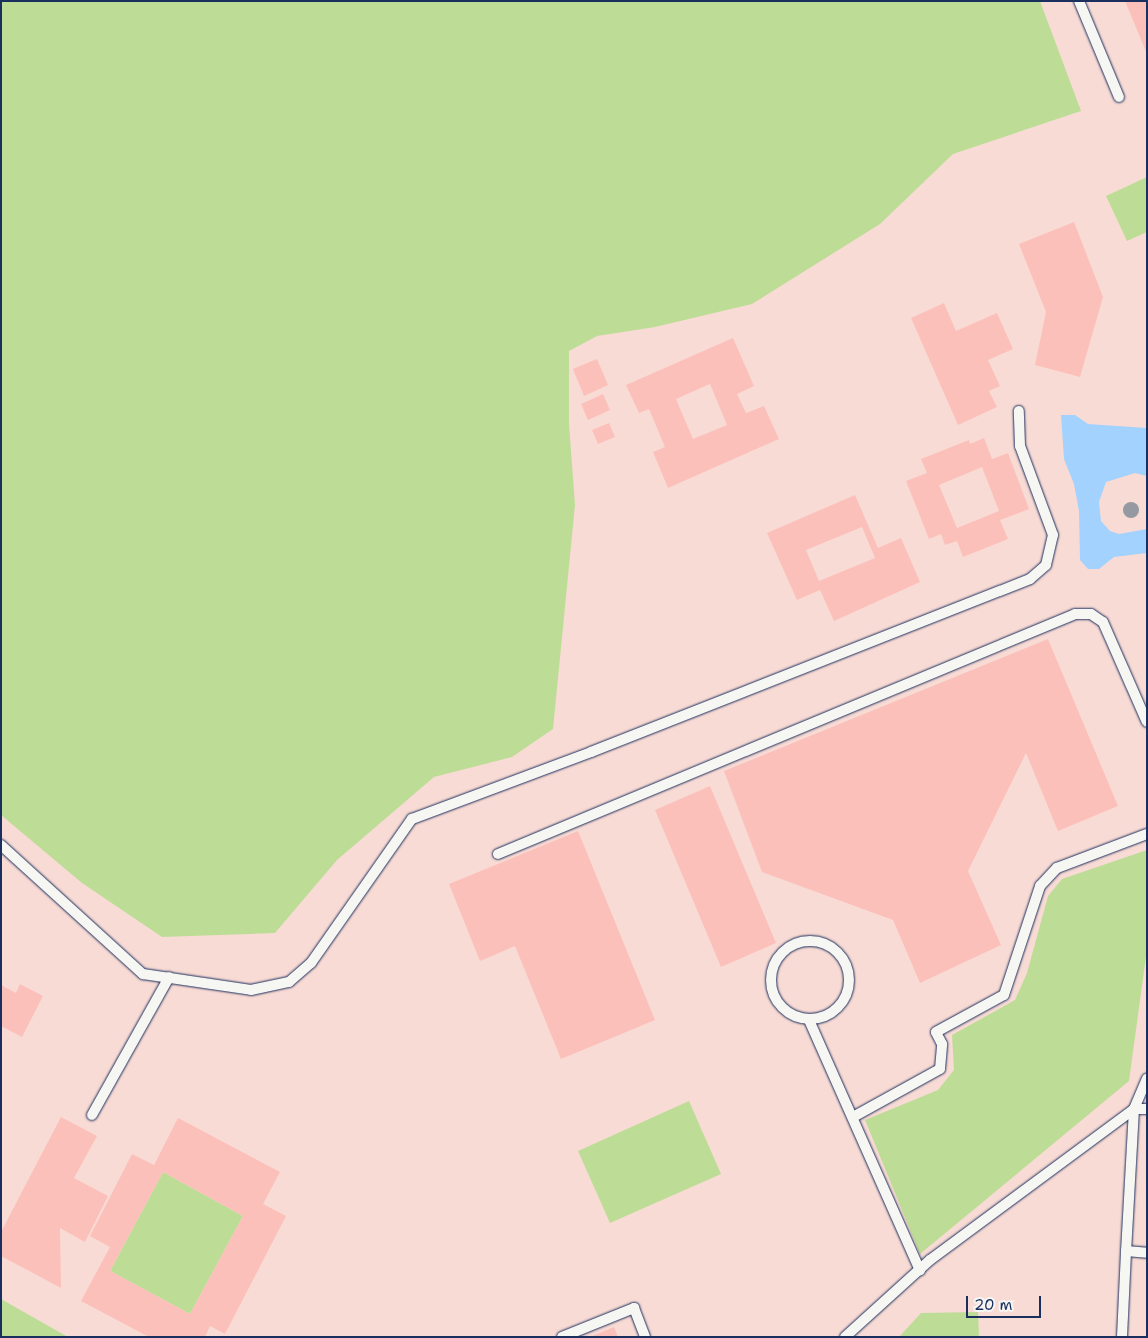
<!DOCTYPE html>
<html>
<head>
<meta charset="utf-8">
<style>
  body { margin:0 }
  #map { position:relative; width:1148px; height:1338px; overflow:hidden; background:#f8e6e1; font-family:"Shantell Sans",sans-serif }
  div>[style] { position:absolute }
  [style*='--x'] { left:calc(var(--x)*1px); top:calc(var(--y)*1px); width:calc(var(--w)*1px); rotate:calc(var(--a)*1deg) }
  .built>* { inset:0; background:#f9dbd5 }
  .green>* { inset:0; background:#bddd96 }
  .water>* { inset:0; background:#a3d2fe }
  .building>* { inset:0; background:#fcc0ba }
  .roads { filter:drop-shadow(0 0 1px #1b2f5e) drop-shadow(0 0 1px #1b2f5e) }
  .lane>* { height:10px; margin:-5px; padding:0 5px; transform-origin:5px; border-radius:5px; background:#f6f6f2 }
  .lane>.ring { margin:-5px; padding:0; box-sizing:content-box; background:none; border:10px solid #f6f6f2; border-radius:50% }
  .trees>* { width:16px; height:16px; margin:-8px; border-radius:50%; background:#9599a1 }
  span { translate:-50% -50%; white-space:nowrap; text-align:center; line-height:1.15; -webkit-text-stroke:4px #f6f6f2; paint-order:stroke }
  .frame { position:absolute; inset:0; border:2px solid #1b2f5e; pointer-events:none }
  .scale { position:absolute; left:966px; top:1296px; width:75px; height:22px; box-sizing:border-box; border:2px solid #1b2f5e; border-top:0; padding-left:6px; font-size:15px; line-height:18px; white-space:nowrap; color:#1b2f5e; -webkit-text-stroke:4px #f6f6f2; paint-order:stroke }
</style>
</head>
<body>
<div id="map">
  <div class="built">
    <i style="clip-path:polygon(1px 1px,1147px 1px,1147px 1337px,1px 1337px)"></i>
  </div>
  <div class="green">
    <i style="clip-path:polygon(1px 1px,1040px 1px,1081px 111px,953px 154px,880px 224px,752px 304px,655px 327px,597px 336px,569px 351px,569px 424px,575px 505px,553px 729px,512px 757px,434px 777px,337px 860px,275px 933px,162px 937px,82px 883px,1px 815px)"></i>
    <i style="clip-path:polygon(1147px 177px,1147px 232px,1127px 241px,1106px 196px)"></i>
    <i style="clip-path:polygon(1147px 850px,1147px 949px,1129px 1081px,920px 1254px,865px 1120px,938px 1090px,954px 1070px,952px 1035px,1015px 1000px,1027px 973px,1048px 896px,1062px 879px)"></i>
    <i style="clip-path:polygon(689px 1101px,721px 1174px,610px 1223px,578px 1151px)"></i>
    <i style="clip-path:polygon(163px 1172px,243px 1216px,190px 1314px,110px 1271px)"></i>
    <i style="clip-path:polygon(1px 1299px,68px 1337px,1px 1337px)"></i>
    <i style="clip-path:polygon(978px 1312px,979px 1337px,899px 1337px,921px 1313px)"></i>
  </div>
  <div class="water">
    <i style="clip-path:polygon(1061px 415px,1075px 415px,1088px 424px,1147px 428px,1147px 476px,1135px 473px,1106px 482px,1099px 502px,1101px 521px,1110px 531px,1119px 534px,1147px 529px,1147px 553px,1114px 557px,1099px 569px,1088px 569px,1080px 560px,1079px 511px,1074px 484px,1064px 459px)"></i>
  </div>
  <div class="building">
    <i style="clip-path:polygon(1125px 1px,1147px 1px,1147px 54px)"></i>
    <i style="clip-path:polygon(1074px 222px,1103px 297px,1080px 377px,1035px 365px,1046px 312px,1019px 244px)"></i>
    <i style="clip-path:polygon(944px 303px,956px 331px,997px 313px,1013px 349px,988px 360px,1000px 386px,989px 391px,997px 407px,958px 425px,911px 318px)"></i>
    <i style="clip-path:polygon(evenodd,733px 338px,754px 386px,737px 394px,746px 413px,764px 406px,779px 439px,668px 488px,653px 452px,665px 447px,649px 409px,639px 413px,626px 385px,733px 338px,710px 384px,727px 425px,693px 439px,676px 399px,710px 384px)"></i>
    <i style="clip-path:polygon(597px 359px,608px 385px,584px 396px,573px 369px)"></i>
    <i style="clip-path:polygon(603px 394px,610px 410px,588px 420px,581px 404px)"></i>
    <i style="clip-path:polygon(609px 423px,615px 437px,598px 444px,592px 430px)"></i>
    <i style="clip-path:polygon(evenodd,984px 438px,992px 459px,1008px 453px,1029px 509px,1000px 520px,1008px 539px,963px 557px,957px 541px,945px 545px,941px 534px,929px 539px,906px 481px,927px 473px,921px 459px,969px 440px,970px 444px,984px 438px,982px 467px,999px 511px,957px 528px,939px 485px,982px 467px)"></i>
    <i style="clip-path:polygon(evenodd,855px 495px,878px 548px,901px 538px,920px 582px,834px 621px,820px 590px,797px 600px,767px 533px,855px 495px,862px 527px,875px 558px,819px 581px,806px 550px,862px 527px)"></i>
    <i style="clip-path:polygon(1048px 639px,1118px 806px,1058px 831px,1026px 753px,968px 871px,1001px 945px,920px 983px,893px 920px,762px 872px,724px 771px)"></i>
    <i style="clip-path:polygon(710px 786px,776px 943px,721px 967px,655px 810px)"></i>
    <i style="clip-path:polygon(578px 831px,655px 1020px,561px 1059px,515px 946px,480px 961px,449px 884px)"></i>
    <i style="clip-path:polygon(20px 984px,43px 996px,22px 1037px,1px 1026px,1px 985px,16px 993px)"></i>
    <i style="clip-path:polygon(61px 1117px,97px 1136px,74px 1178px,108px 1196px,85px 1242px,60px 1228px,61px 1288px,1px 1256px,1px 1232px)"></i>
    <i style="clip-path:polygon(evenodd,178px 1118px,280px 1172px,263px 1204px,286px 1216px,225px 1334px,210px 1326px,205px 1337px,149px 1337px,81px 1301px,110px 1247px,90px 1236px,132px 1154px,154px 1165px,178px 1118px,163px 1172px,243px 1216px,190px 1314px,110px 1271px,163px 1172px)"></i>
    <i style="clip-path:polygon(614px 1327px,618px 1337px,590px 1337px)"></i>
  </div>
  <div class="roads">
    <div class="lane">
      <i style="--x:1079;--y:1;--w:104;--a:67.4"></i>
      <i style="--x:1;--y:845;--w:192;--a:42.3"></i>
      <i style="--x:143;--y:974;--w:109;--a:8.4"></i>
      <i style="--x:251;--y:990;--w:39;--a:-12"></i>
      <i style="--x:289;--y:982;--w:29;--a:-41"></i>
      <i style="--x:311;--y:963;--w:176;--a:-55"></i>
      <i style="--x:412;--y:819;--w:191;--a:-20.5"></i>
      <i style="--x:591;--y:752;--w:472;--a:-21.5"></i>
      <i style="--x:1030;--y:579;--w:21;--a:-41"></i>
      <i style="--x:1046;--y:565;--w:31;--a:-77"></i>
      <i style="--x:1053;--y:535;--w:95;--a:-110.3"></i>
      <i style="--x:1020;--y:446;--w:35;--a:-92"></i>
      <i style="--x:498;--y:854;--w:625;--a:-22.58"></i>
      <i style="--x:1075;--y:614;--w:16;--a:0"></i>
      <i style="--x:1091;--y:614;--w:14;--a:34"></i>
      <i style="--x:1103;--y:622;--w:109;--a:66.3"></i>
      <i class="ring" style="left:771px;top:941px;width:68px;height:68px"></i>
      <i style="--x:809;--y:1020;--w:274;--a:66.1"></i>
      <i style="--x:1147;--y:1109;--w:13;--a:180"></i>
      <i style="--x:1134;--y:1109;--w:142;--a:93.2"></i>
      <i style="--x:1126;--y:1251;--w:21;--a:5"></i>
      <i style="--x:92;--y:1115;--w:158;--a:-60.8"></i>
      <i style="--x:853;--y:1117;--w:99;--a:-28.9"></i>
      <i style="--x:940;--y:1069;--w:25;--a:-85"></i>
      <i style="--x:942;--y:1044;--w:13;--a:-117"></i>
      <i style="--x:936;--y:1032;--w:77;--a:-28.6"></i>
      <i style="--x:1004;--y:995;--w:115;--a:-71.7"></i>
      <i style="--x:1040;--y:886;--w:25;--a:-47"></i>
      <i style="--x:1057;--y:868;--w:96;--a:-20.7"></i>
      <i style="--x:562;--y:1337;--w:78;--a:-21.9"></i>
      <i style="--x:634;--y:1308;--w:31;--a:69"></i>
      <i style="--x:845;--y:1337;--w:115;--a:-42.2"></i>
      <i style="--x:930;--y:1260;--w:254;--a:-36.5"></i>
      <i style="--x:1134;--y:1109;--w:33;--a:-67"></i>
      <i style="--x:1122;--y:1337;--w:86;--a:-87.3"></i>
    </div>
  </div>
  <div class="trees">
    <i style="left:1131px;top:510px"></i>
  </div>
  <div class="frame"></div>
  <div class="scale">20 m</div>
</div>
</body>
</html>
